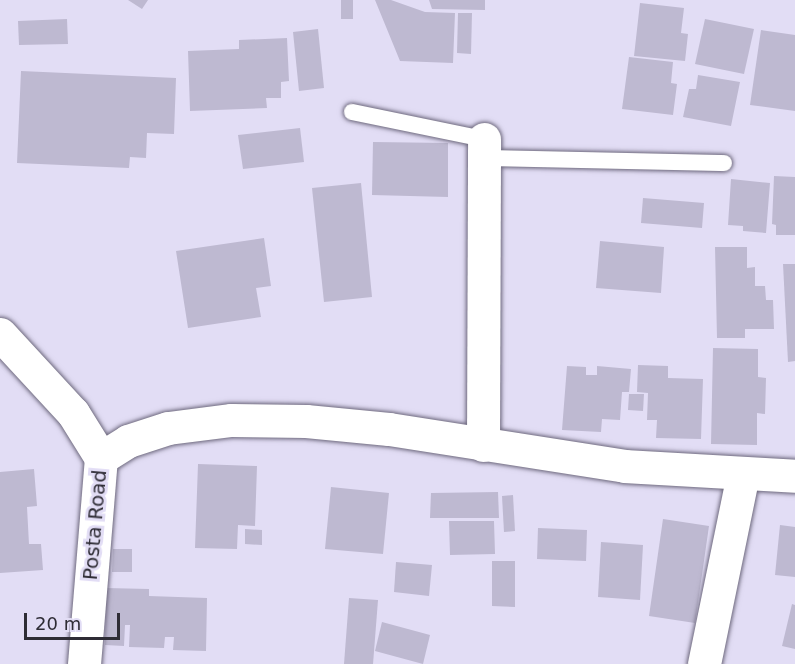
<!DOCTYPE html>
<html>
<head>
<meta charset="utf-8">
<style>
  body { margin:0 }
  #map { position:relative; width:795px; height:664px; overflow:hidden; background:#e2ddf5; font-family:"DejaVu Sans",sans-serif }
  div>[style] { position:absolute }
  [style*='--x'] { left:calc(var(--x)*1px); top:calc(var(--y)*1px); width:calc(var(--w)*1px); rotate:calc(var(--a)*1deg) }
  .building>* { inset:0; background:#beb9d1 }
  .roads { filter:drop-shadow(0 0 2px #6e697e) drop-shadow(0 0 2px #6e697e) }
  .lane>* { height:16px; margin:-8px; padding:0 8px; transform-origin:8px; border-radius:8px; background:#fff }
  .street>* { height:33px; margin:-16.5px; padding:0 16.5px; transform-origin:16.5px; border-radius:16.5px; background:#fff }
  span { translate:-50% -50%; white-space:nowrap; text-align:center; line-height:1.15; -webkit-text-stroke:6px #e2ddf5; paint-order:stroke }
  .street-label { font-size:20px; color:#2e2c35 }
  .scale { position:absolute; left:24px; top:613px; width:96px; height:27px; box-sizing:border-box; border:3px solid #2e2c35; border-top:0; padding-left:8px; font-size:18px; line-height:21px; white-space:nowrap; color:#2e2c35; -webkit-text-stroke:4px #e2ddf5; paint-order:stroke }
</style>
</head>
<body>
<div id="map">
  <div class="building">
    <i style="clip-path:polygon(128px 0,148px 0,142px 9px)"></i>
    <i style="clip-path:polygon(341px 0,353px 0,353px 19px,341px 19px)"></i>
    <i style="clip-path:polygon(375px 0,391px 0,425px 12px,455px 13px,453px 63px,400px 61px)"></i>
    <i style="clip-path:polygon(429px 0,485px 0,485px 10px,432px 9px)"></i>
    <i style="clip-path:polygon(640px 3px,684px 8px,681px 33px,688px 34px,685px 61px,634px 56px)"></i>
    <i style="clip-path:polygon(458px 13px,472px 13px,471px 54px,457px 53px)"></i>
    <i style="clip-path:polygon(67px 19px,68px 44px,19px 45px,18px 21px)"></i>
    <i style="clip-path:polygon(705px 19px,754px 29px,744px 74px,695px 64px)"></i>
    <i style="clip-path:polygon(318px 29px,324px 88px,299px 91px,293px 32px)"></i>
    <i style="clip-path:polygon(761px 30px,795px 35px,795px 111px,750px 105px)"></i>
    <i style="clip-path:polygon(287px 38px,289px 81px,281px 82px,281px 98px,266px 98px,267px 108px,190px 111px,188px 51px,239px 49px,239px 40px)"></i>
    <i style="clip-path:polygon(629px 57px,673px 62px,671px 83px,677px 84px,673px 115px,622px 109px)"></i>
    <i style="clip-path:polygon(21px 71px,176px 78px,174px 134px,147px 133px,146px 158px,130px 157px,129px 168px,17px 163px)"></i>
    <i style="clip-path:polygon(698px 75px,740px 82px,731px 126px,683px 117px,689px 89px,696px 89px)"></i>
    <i style="clip-path:polygon(300px 128px,304px 162px,243px 169px,238px 135px)"></i>
    <i style="clip-path:polygon(373px 142px,448px 143px,448px 197px,372px 195px)"></i>
    <i style="clip-path:polygon(774px 176px,795px 177px,795px 235px,776px 235px,776px 225px,772px 224px)"></i>
    <i style="clip-path:polygon(731px 179px,770px 183px,766px 233px,743px 231px,743px 226px,728px 225px)"></i>
    <i style="clip-path:polygon(361px 183px,372px 297px,324px 302px,312px 188px)"></i>
    <i style="clip-path:polygon(643px 198px,704px 203px,702px 228px,641px 223px)"></i>
    <i style="clip-path:polygon(264px 238px,271px 286px,256px 288px,261px 317px,188px 328px,176px 251px)"></i>
    <i style="clip-path:polygon(600px 241px,664px 247px,661px 293px,596px 288px)"></i>
    <i style="clip-path:polygon(715px 247px,747px 247px,747px 268px,755px 267px,755px 286px,765px 286px,766px 300px,773px 300px,774px 329px,745px 329px,745px 338px,717px 338px)"></i>
    <i style="clip-path:polygon(783px 264px,795px 264px,795px 361px,788px 362px)"></i>
    <i style="clip-path:polygon(713px 348px,758px 349px,758px 377px,766px 378px,765px 414px,757px 413px,757px 445px,711px 444px)"></i>
    <i style="clip-path:polygon(638px 365px,668px 366px,668px 378px,703px 379px,701px 439px,656px 438px,657px 420px,647px 420px,648px 393px,637px 392px)"></i>
    <i style="clip-path:polygon(567px 366px,586px 367px,586px 375px,597px 375px,597px 366px,631px 369px,629px 392px,622px 392px,620px 420px,602px 419px,601px 432px,562px 430px)"></i>
    <i style="clip-path:polygon(629px 394px,644px 394px,643px 411px,628px 410px)"></i>
    <i style="clip-path:polygon(198px 464px,257px 466px,255px 526px,238px 525px,237px 549px,195px 548px)"></i>
    <i style="clip-path:polygon(34px 469px,37px 506px,27px 507px,29px 544px,41px 544px,43px 570px,0 573px,0 472px)"></i>
    <i style="clip-path:polygon(331px 487px,389px 493px,383px 554px,325px 549px)"></i>
    <i style="clip-path:polygon(498px 492px,499px 518px,430px 518px,431px 493px)"></i>
    <i style="clip-path:polygon(513px 495px,515px 531px,504px 532px,502px 496px)"></i>
    <i style="clip-path:polygon(663px 519px,709px 526px,695px 623px,649px 616px)"></i>
    <i style="clip-path:polygon(449px 521px,494px 521px,495px 554px,450px 555px)"></i>
    <i style="clip-path:polygon(780px 525px,795px 527px,795px 577px,775px 575px)"></i>
    <i style="clip-path:polygon(538px 528px,587px 530px,586px 561px,537px 559px)"></i>
    <i style="clip-path:polygon(245px 529px,262px 530px,262px 545px,245px 544px)"></i>
    <i style="clip-path:polygon(601px 542px,643px 545px,640px 600px,598px 597px)"></i>
    <i style="clip-path:polygon(113px 549px,132px 549px,132px 572px,112px 572px)"></i>
    <i style="clip-path:polygon(492px 561px,515px 561px,515px 607px,492px 606px)"></i>
    <i style="clip-path:polygon(396px 562px,432px 565px,429px 596px,394px 592px)"></i>
    <i style="clip-path:polygon(106px 588px,149px 589px,149px 596px,207px 598px,206px 651px,173px 650px,174px 637px,165px 637px,164px 648px,129px 647px,130px 625px,125px 625px,124px 646px,105px 645px)"></i>
    <i style="clip-path:polygon(349px 598px,378px 600px,373px 664px,344px 664px)"></i>
    <i style="clip-path:polygon(792px 604px,795px 605px,795px 649px,782px 646px)"></i>
    <i style="clip-path:polygon(382px 622px,430px 635px,423px 664px,375px 651px)"></i>
  </div>
  <div class="roads">
    <div class="lane">
      <i style="--x:352;--y:112;--w:135;--a:11.6"></i>
      <i style="--x:484;--y:158;--w:240;--a:1.2"></i>
    </div>
    <div class="street">
      <i style="--x:0;--y:334;--w:108;--a:47.3"></i>
      <i style="--x:73;--y:413;--w:53;--a:58.1"></i>
      <i style="--x:483;--y:445;--w:306;--a:-89.8"></i>
      <i style="--x:101;--y:458;--w:32;--a:-32"></i>
      <i style="--x:128;--y:441;--w:42;--a:-18"></i>
      <i style="--x:168;--y:428;--w:64;--a:-7.2"></i>
      <i style="--x:231;--y:420;--w:75;--a:0.8"></i>
      <i style="--x:306;--y:421;--w:83;--a:5.5"></i>
      <i style="--x:389;--y:429;--w:238;--a:8.9"></i>
      <i style="--x:624;--y:466;--w:171;--a:3.3"></i>
      <i style="--x:84;--y:664;--w:207;--a:-85.3"></i>
      <i style="--x:704;--y:664;--w:194;--a:-78.4"></i>
    </div>
  </div>
  <div class="street-label">
    <span style="left:95px;top:525px;rotate:-85deg">Posta Road</span>
  </div>
  <div class="scale">20 m</div>
</div>
</body>
</html>
